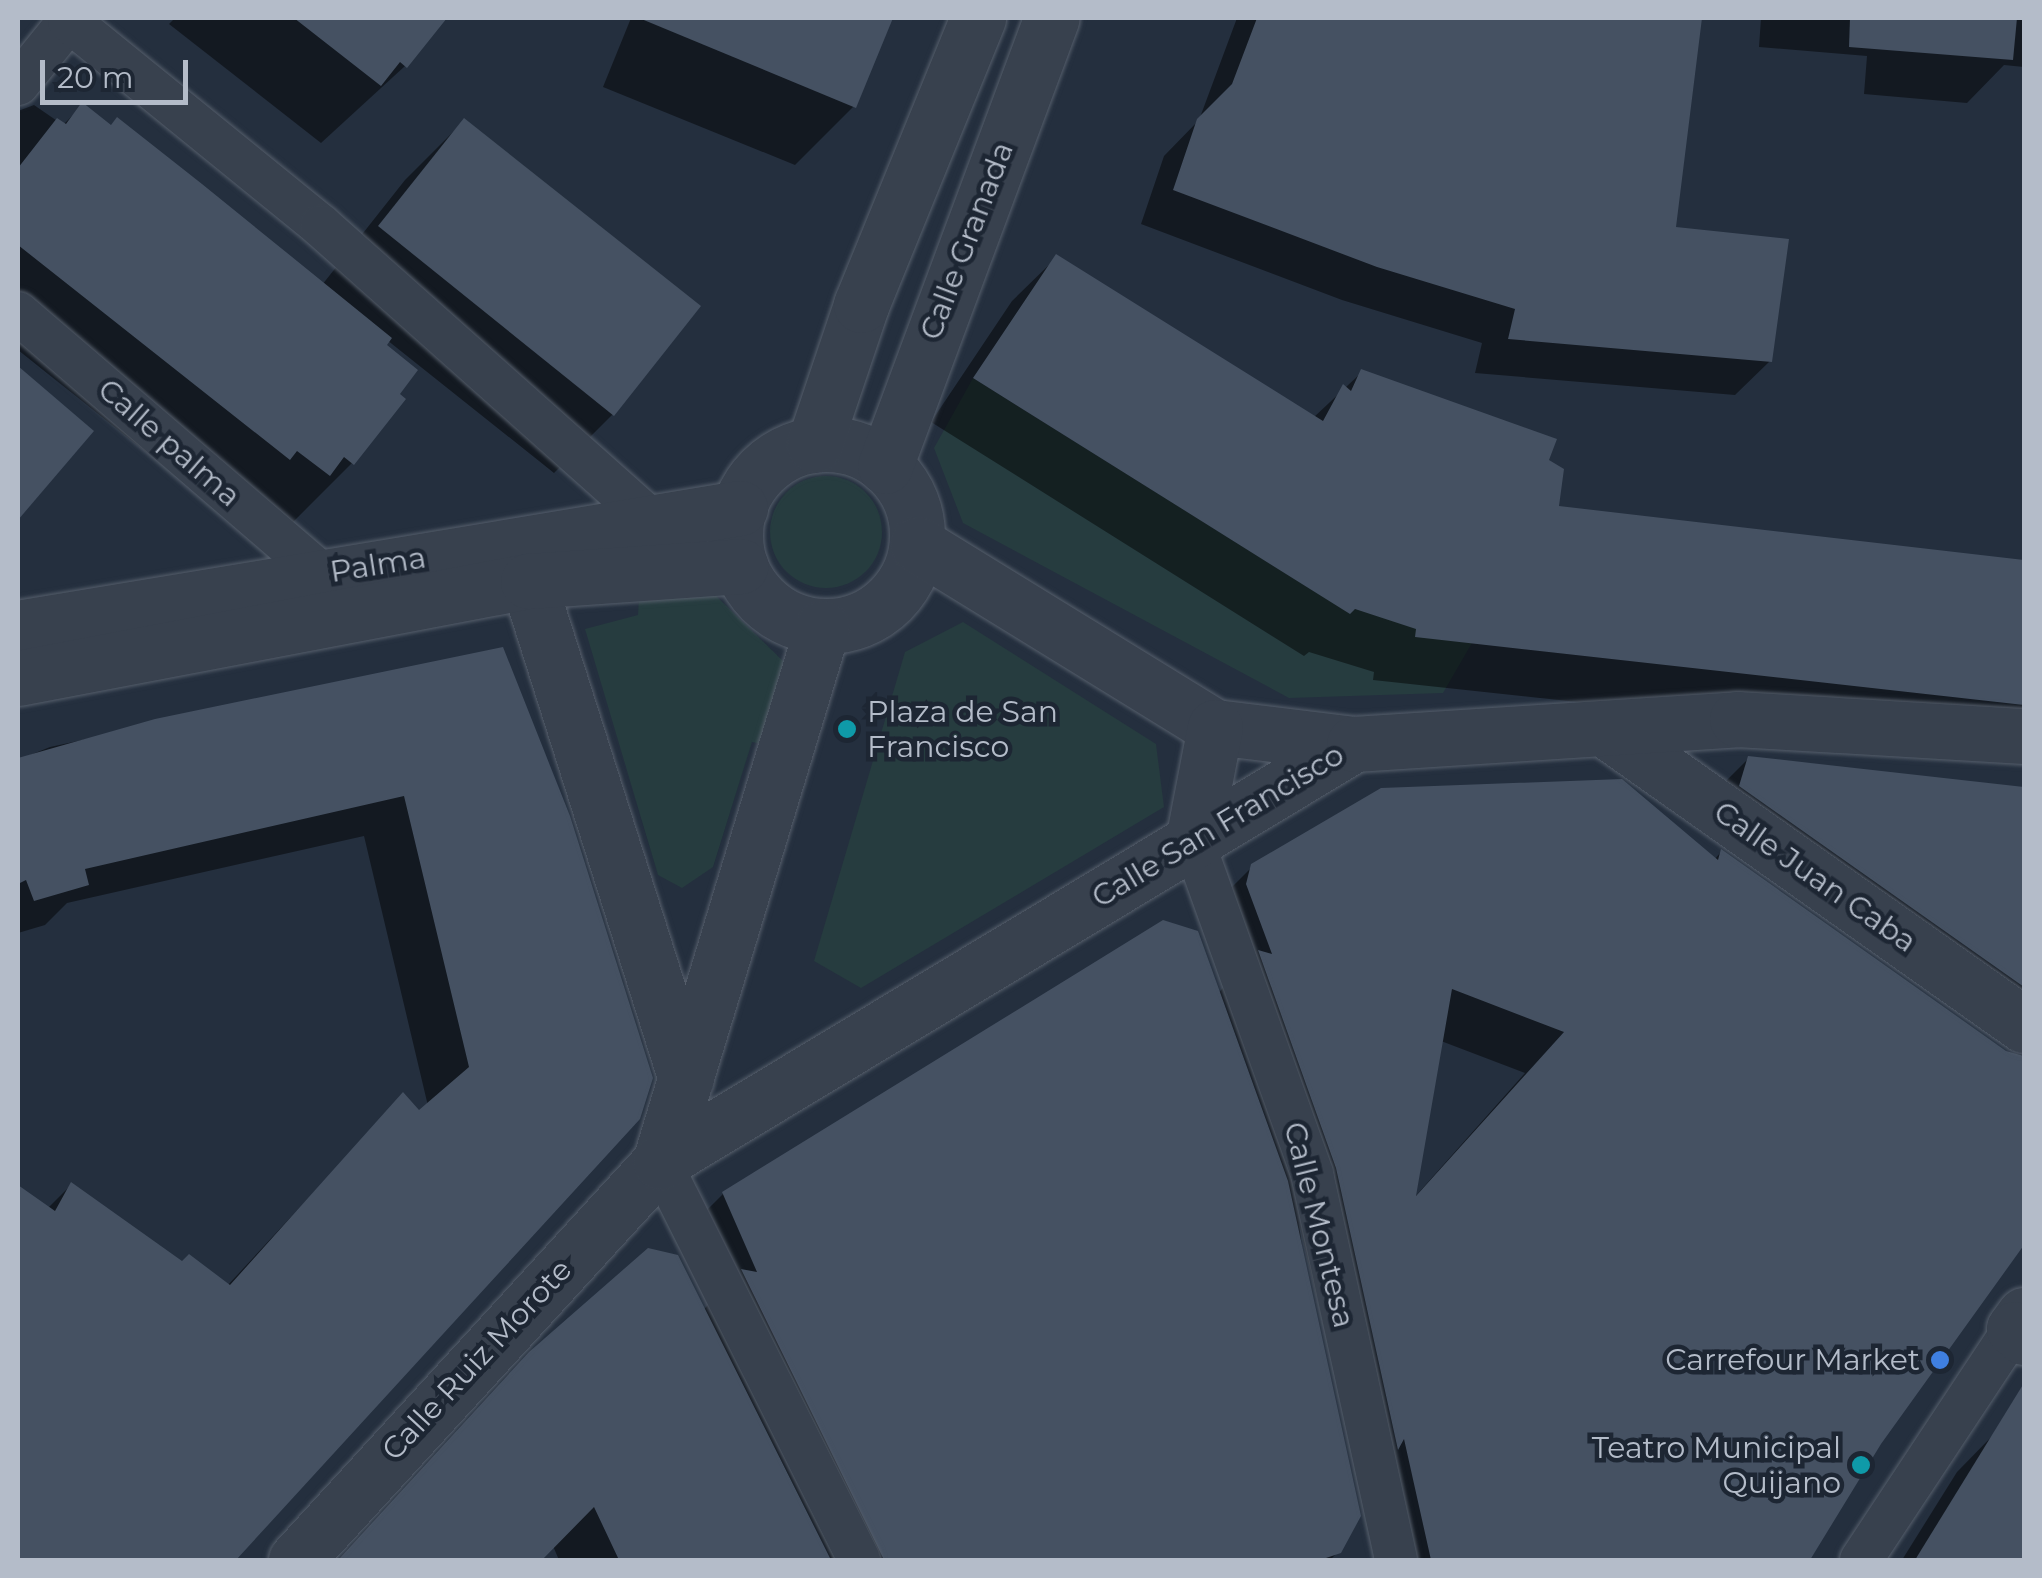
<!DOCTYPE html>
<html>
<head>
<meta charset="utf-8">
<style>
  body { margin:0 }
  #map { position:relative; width:2042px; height:1578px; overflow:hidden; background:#242f3e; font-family:Montserrat,sans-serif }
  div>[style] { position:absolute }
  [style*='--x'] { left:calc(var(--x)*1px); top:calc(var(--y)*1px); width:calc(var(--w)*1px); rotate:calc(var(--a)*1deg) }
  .green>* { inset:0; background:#263c3f }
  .round { border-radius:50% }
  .shadow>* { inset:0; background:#0007 }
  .building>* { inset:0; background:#455162 }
  .roads { filter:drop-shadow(0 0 2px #565f6c) drop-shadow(0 0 2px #565f6c) }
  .pedestrian>* { height:42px; margin:-21px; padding:0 21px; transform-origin:21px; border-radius:21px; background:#38414e }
  .minor>* { height:55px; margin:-27.5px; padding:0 27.5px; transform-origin:27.5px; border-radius:27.5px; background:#38414e }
  .minor>.ring { margin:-27.5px; padding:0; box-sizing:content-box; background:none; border:55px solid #38414e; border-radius:50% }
  .dots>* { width:28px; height:28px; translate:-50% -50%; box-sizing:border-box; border:5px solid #1d2633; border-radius:50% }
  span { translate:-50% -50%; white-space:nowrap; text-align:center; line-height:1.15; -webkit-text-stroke:9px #1d2633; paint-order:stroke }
  .street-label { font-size:30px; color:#b4bcc9 }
  .poi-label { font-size:30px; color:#b4bcc9 }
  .left { translate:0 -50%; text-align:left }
  .right { translate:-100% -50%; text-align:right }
  .frame { position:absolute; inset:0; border:20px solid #b4bcc9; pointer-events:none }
  .scale { position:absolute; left:40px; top:60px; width:148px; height:45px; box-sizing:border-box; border:5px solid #b4bcc9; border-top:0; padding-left:12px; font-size:30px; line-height:35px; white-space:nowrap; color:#b4bcc9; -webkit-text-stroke:8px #1d2633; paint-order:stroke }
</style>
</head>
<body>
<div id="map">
  <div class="green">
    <i style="clip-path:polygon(973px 378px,1349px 613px,1355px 609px,1472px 643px,1443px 693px,1289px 698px,963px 523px,934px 448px)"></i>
    <i class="round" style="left:770px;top:476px;width:112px;height:112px"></i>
    <i style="clip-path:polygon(710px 590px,785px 663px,763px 744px,752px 742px,713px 867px,682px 888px,658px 875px,585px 629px,638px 615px,639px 599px)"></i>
    <i style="clip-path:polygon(963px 622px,1156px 744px,1164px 807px,861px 988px,814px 961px,905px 652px)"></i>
  </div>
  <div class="shadow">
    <i style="clip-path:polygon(175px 18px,444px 18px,405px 66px,321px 143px,169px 24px)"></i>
    <i style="clip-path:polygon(631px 18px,890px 18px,854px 106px,795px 165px,603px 87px)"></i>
    <i style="clip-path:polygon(1237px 18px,1700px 18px,1673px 229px,1770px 361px,1735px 395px,1475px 373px,1482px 343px,1342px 300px,1141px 224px,1164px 156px,1199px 120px)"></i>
    <i style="clip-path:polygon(1761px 18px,2024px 18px,2024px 67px,2004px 65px,1967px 103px,1864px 94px,1867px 56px,1759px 47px)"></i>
    <i style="clip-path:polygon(34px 105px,63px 125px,83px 105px,322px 285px,405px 180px,464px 121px,613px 414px,554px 473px,387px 340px,352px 463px,293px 522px,229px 518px,18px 350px,18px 111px)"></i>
    <i style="clip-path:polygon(1056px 258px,1313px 418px,1362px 372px,1546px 461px,1556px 508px,2024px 562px,2024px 750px,1373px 680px,1374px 672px,1309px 652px,1304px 656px,931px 422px,1012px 301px)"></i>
    <i style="clip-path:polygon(18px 370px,90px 431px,18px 519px)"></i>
    <i style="clip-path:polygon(502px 650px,638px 1118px,233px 1560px,18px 1560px,18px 1188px,47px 1209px,71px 1185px,182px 1264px,227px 1286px,403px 1096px,419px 1114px,428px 1106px,364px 836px,67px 903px,45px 925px,18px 933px,18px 760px,50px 747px)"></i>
    <i style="clip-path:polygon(1749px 758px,2024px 789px,2024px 1044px,1712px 795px)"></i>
    <i style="clip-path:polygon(evenodd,1721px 852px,2005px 1053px,2024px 1055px,2024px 1236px,1879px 1443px,1807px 1560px,1379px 1560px,1299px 1223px,1339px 1551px,1330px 1560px,559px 1560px,553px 1546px,539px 1560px,338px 1560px,531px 1353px,703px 1310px,712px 1301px,682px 1235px,723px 1194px,1218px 993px,1227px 984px,1211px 908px,1253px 866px,1714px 860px,1721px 852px,1441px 1041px,1525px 1073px,1413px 1199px,1441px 1041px)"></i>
    <i style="clip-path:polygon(2024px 1424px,2024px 1560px,1902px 1560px,1957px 1472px,1999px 1429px)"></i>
  </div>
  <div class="building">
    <i style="clip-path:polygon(294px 18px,447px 18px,407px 68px,400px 62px,381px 86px)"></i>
    <i style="clip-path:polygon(639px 18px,893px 18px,856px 108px)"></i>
    <i style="clip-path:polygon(1257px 18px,1702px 18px,1676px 227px,1789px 239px,1772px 362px,1508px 339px,1515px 309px,1377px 267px,1173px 190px,1197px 119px,1232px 84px)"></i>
    <i style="clip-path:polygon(1850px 18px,2017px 18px,2013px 60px,1849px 47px)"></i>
    <i style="clip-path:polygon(82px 102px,111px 125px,117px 117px,202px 184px,392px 338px,387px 345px,418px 370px,400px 394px,406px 399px,354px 465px,344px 457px,330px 476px,297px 451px,290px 460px,18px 245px,18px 168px,57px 118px,66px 124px)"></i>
    <i style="clip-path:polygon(464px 118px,701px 306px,614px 416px,378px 226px)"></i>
    <i style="clip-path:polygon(1056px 254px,1323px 421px,1343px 384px,1351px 391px,1361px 369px,1557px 439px,1549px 460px,1564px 469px,1559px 506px,2024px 560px,2024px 705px,1415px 637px,1416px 629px,1355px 609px,1350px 614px,973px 378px)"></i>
    <i style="clip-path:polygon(18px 366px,94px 431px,18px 520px)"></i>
    <i style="clip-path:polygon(503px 647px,570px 816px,653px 1078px,640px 1119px,236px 1560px,18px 1560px,18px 1185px,55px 1211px,71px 1182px,182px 1261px,189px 1254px,230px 1285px,403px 1092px,419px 1110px,469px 1067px,404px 796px,85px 869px,89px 885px,34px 901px,26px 880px,18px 884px,18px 758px,155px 719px)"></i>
    <i style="clip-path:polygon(1748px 756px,2024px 787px,2024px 987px,1739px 786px)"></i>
    <i style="clip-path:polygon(evenodd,1622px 779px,1718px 860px,1721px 849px,2006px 1051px,2024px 1056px,2024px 1245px,1881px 1444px,1810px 1560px,1431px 1560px,1404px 1439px,1398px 1450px,1336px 1168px,1258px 950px,1272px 954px,1246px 884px,1251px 864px,1381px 788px,1622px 779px,1452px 989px,1564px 1032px,1416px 1196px,1452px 989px)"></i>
    <i style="clip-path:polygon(1163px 920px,1198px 931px,1288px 1181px,1361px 1516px,1341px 1553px,1320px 1560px,884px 1560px,741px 1269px,757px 1272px,722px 1192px)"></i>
    <i style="clip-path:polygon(648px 1248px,678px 1255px,831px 1560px,619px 1560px,594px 1507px,542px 1560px,338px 1560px,529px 1352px)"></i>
    <i style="clip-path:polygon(2024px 1383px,2024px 1560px,1915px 1560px)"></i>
  </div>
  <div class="roads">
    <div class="pedestrian">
      <i style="--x:18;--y:84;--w:81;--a:-51"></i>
      <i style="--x:69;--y:21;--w:325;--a:39.1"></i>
      <i style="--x:321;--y:226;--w:445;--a:41.7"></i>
      <i style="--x:18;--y:313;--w:400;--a:40.7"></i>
      <i style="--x:1193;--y:841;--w:354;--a:70.3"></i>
      <i style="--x:1312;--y:1174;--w:395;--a:77.7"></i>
      <i style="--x:660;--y:1162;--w:445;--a:63.4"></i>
      <i style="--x:1861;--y:1560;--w:277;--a:-56.5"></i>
    </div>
    <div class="minor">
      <i class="ring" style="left:735px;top:444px;width:127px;height:127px"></i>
      <i style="--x:814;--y:445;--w:148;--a:-71.4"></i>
      <i style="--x:861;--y:305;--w:310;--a:-67.8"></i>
      <i style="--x:885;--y:466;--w:478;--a:-69.6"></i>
      <i style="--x:917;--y:544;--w:350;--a:31.6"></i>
      <i style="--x:1215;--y:727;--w:140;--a:7"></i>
      <i style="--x:528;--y:581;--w:522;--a:72.4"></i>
      <i style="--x:18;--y:628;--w:732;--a:-9.44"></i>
      <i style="--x:18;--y:678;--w:519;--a:-10.77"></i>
      <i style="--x:528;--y:581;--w:213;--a:-4"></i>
      <i style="--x:1606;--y:730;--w:512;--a:35.21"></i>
      <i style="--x:1193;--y:841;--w:116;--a:-79.1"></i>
      <i style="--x:660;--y:1162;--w:558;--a:-73.12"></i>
      <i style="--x:2024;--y:1315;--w:17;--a:126"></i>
      <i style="--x:2014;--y:1329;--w:13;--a:39"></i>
      <i style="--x:296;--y:1560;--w:539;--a:-47.55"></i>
      <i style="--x:660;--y:1162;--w:810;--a:-31.06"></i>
      <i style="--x:1354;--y:744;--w:384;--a:-3.7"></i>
      <i style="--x:1737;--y:719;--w:288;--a:3.4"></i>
    </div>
  </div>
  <div class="dots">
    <i style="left:847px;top:729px;background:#0f9aa8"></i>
    <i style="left:1940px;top:1360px;background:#3f7fe0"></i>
    <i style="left:1861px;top:1465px;background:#0f9aa8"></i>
  </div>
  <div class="street-label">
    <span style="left:967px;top:241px;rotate:-69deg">Calle Granada</span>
    <span style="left:169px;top:443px;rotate:41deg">Calle palma</span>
    <span style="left:378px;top:565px;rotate:-9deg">Palma</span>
    <span style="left:1218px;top:826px;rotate:-31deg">Calle San Francisco</span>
    <span style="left:1815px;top:877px;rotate:35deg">Calle Juan Caba</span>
    <span style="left:1319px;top:1225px;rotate:76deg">Calle Montesa</span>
    <span style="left:477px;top:1360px;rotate:-47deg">Calle Ruiz Morote</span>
  </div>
  <div class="poi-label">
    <span class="left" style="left:867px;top:729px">Plaza de San<br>Francisco</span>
    <span class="right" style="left:1920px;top:1360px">Carrefour Market</span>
    <span class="right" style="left:1841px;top:1465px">Teatro Municipal<br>Quijano</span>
  </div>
  <div class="frame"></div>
  <div class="scale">20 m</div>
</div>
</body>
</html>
